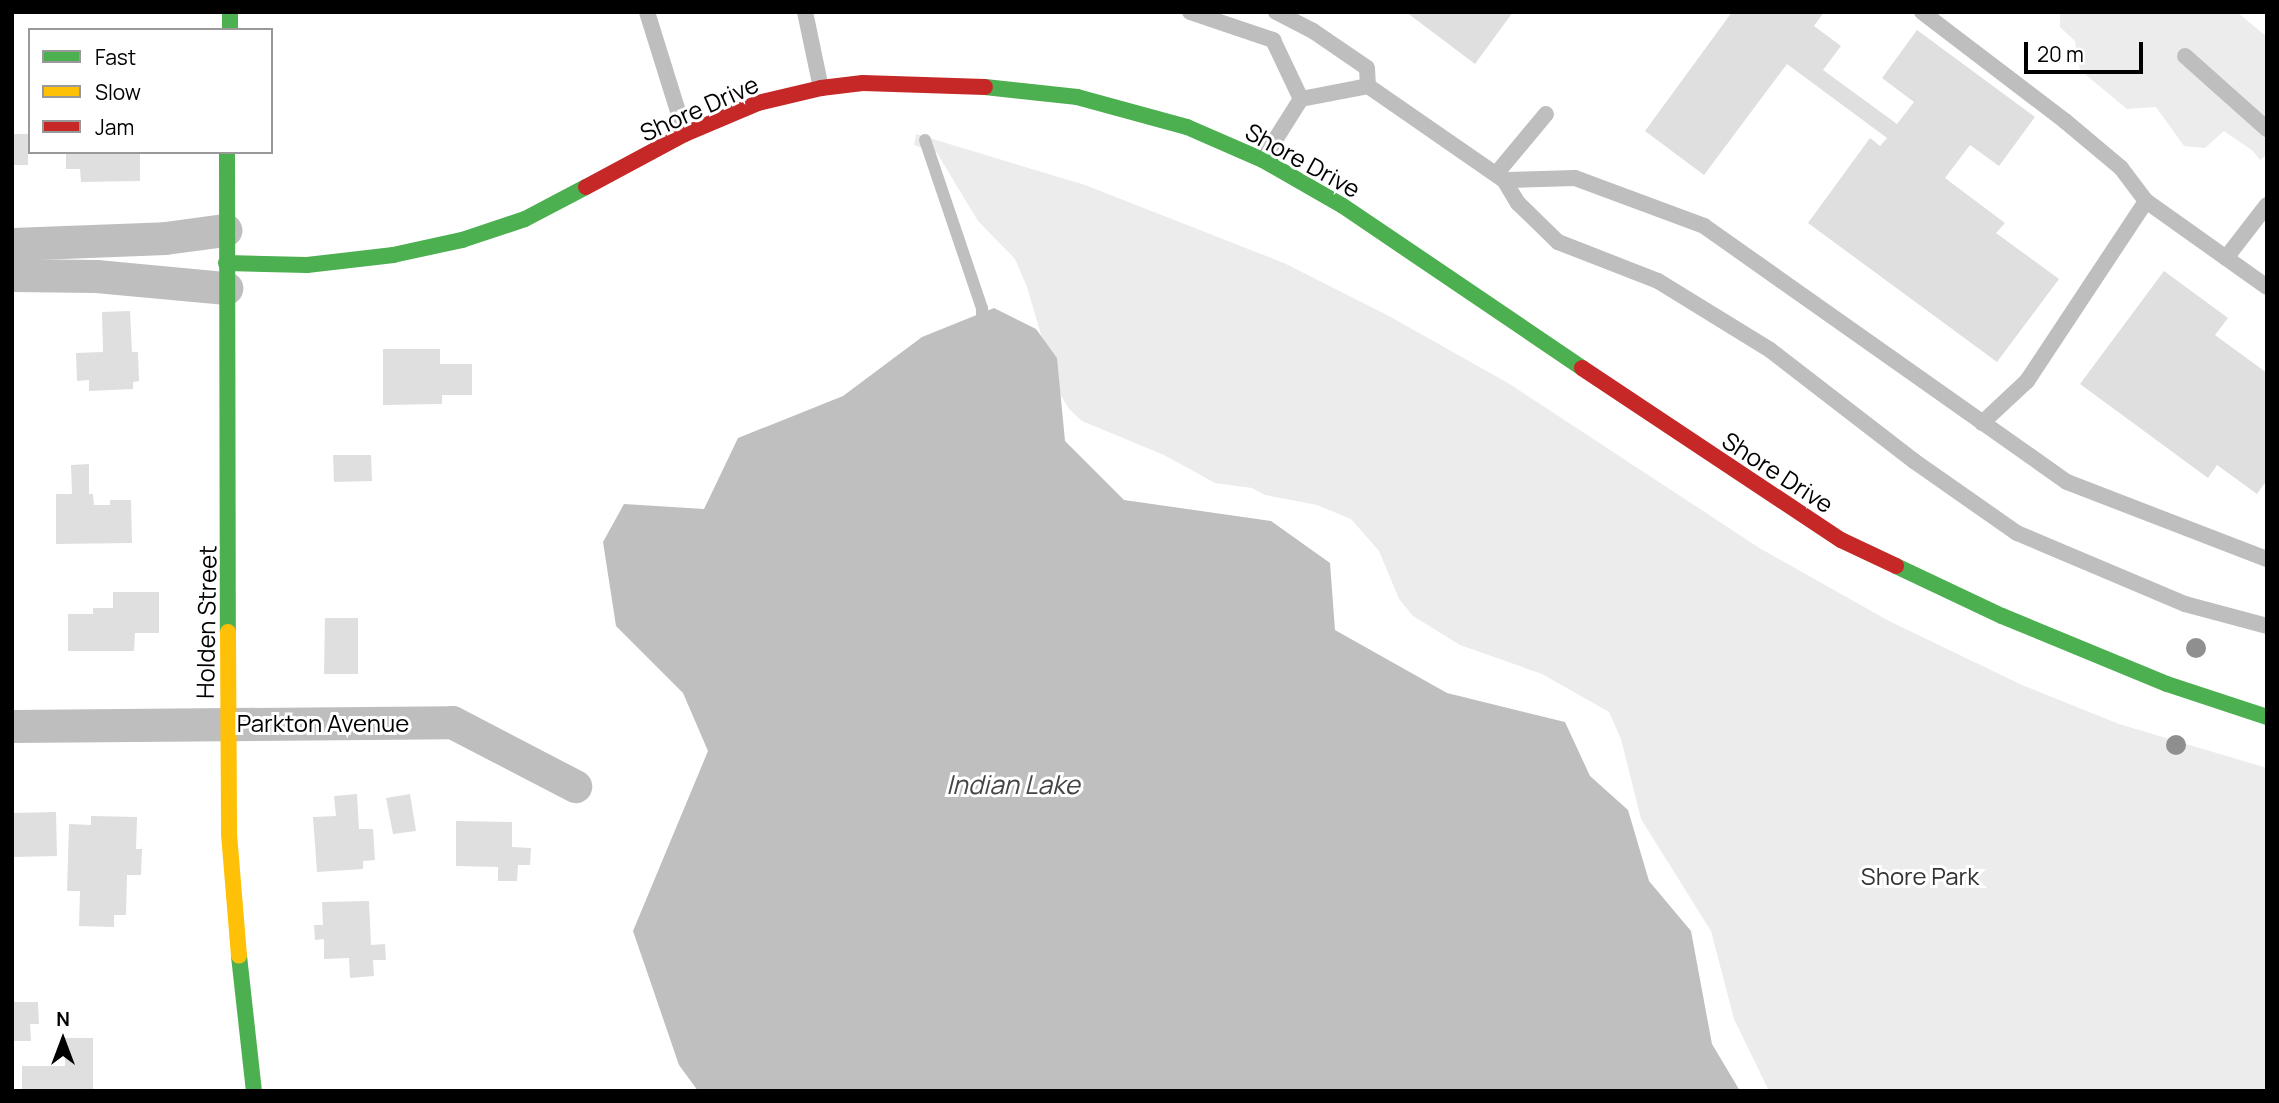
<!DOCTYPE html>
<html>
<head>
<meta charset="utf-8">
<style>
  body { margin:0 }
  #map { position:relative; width:2279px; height:1103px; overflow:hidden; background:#fff; font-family:Manrope,sans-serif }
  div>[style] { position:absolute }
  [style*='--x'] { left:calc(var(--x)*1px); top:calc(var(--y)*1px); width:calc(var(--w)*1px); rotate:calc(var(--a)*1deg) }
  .green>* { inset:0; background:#ececec }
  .water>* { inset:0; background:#bfbfbf }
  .stream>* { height:12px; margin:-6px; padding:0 6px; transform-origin:6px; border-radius:6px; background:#bfbfbf }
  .building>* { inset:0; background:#dfdfdf }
  .lane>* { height:16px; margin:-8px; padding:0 8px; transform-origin:8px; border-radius:8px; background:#bebebe }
  .street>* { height:33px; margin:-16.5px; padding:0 16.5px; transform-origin:16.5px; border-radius:16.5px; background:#bebebe }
  .fast>* { height:16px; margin:-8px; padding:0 8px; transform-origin:8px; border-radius:8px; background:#4caf50 }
  .slow>* { height:16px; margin:-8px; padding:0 8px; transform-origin:8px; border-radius:8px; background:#ffc107 }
  .jam>* { height:16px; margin:-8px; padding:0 8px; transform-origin:8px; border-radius:8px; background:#c62828 }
  .trees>* { width:20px; height:20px; margin:-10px; border-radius:50%; background:#8f8f8f }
  span { translate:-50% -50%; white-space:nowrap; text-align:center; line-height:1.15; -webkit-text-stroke:6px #fff; paint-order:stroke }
  .street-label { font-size:24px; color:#000 }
  .park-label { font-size:24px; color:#333 }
  .water-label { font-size:26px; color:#444; font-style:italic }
  .frame { position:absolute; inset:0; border:14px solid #000; pointer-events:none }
  .legend { position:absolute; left:28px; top:28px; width:245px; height:126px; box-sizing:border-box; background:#fff; border:2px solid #999; margin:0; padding:9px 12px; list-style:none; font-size:21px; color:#000 }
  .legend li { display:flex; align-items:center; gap:14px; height:35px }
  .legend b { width:35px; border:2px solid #999 }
  .north { position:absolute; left:28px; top:1005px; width:70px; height:70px; -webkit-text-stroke:5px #fff; paint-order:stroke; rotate:0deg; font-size:19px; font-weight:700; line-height:28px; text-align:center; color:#000 }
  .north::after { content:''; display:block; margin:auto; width:24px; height:32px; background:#000; clip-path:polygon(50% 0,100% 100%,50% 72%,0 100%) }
  .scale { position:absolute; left:2024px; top:42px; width:119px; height:32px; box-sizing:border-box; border:4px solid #000; border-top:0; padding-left:9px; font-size:21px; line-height:24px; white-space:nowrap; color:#000; -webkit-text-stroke:5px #fff; paint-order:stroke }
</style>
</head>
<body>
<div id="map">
  <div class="green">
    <i style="clip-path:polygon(2060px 12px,2237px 12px,2267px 37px,2267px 154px,2260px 160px,2253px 151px,2224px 131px,2205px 148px,2184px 146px,2156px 107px,2127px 109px,2080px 70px,2075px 41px,2060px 27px)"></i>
    <i style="clip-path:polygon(916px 134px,1085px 185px,1284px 263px,1387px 315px,1508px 383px,1761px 549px,1889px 621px,2022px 685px,2119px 724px,2267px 768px,2267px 1091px,1769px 1091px,1734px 1019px,1711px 931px,1641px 819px,1621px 739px,1609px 712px,1542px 674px,1460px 645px,1413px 616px,1399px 599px,1379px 551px,1351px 519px,1317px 505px,1265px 495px,1252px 488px,1215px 483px,1164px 455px,1082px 421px,1069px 409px,1057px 389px,1027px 287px,1015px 259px,978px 221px,937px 153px,914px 145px)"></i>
  </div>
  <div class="water">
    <i style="clip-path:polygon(994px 308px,1036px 329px,1057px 358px,1065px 441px,1124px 500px,1271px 521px,1330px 563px,1335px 630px,1447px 693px,1565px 722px,1590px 776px,1628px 810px,1649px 881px,1691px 931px,1712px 1044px,1740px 1091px,698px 1091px,679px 1065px,633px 931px,708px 751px,683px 693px,616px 626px,603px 542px,624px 504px,704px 509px,738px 438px,843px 396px,922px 337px)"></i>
  </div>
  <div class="stream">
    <i style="--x:925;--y:140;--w:177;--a:71.3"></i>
    <i style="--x:982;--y:308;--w:18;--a:90"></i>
  </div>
  <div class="building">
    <i style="clip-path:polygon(1406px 12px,1513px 12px,1475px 64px)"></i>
    <i style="clip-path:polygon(1732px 12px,1824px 12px,1814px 26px,1841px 46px,1823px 70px,1897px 124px,1914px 102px,1882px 78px,1917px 30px,2035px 117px,1999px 166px,1970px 145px,1945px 178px,2005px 223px,1996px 233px,2059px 279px,1997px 362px,1808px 223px,1870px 138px,1880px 146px,1887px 138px,1787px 64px,1704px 175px,1645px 131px)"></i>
    <i style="clip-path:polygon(12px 134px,28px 134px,28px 165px,12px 165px)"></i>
    <i style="clip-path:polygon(66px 152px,140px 152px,140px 181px,81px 182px,80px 169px,66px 169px)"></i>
    <i style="clip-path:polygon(2164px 271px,2228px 318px,2215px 335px,2267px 373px,2267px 480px,2257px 494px,2217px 465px,2208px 478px,2080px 384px)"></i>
    <i style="clip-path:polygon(130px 311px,132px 352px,138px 352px,139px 381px,133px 382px,133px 389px,89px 391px,89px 380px,77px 381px,76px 353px,103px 352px,102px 312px)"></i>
    <i style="clip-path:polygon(383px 349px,440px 349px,440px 364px,472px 364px,472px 395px,442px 395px,442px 404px,383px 405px)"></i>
    <i style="clip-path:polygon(333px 455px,371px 455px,372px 481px,334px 482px)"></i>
    <i style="clip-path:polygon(89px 464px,89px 494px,93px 494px,94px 505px,110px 505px,110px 500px,131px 500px,132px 543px,56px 544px,56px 494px,72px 494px,71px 465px)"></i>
    <i style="clip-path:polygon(113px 592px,159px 592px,159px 633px,135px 633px,134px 651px,68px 651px,68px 614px,93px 614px,93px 608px,113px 608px)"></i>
    <i style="clip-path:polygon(325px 618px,358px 618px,358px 674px,324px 674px)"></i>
    <i style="clip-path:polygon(357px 794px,359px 829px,373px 829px,375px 860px,363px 861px,363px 869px,317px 872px,313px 817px,336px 816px,334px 796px)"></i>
    <i style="clip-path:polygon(410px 794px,416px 831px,393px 834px,386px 798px)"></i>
    <i style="clip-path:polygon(56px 812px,57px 856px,12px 857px,12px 813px)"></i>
    <i style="clip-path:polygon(91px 816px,137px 817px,136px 849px,142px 849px,141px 875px,127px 875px,126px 915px,114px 915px,114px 927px,79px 926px,80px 891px,67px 891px,69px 824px,91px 825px)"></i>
    <i style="clip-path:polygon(456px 821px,512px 822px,512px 847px,531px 848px,530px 865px,518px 865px,517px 881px,498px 881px,498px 867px,456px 866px)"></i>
    <i style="clip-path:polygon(369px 901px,371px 945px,385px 944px,386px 960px,373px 960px,374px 976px,350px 978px,349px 958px,324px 959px,324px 939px,315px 940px,314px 925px,323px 925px,322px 902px)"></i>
    <i style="clip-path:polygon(12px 1002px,38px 1002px,39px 1024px,30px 1024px,31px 1041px,12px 1041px)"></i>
    <i style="clip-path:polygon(65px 1038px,93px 1038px,93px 1091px,22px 1091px,22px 1066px,65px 1066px)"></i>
  </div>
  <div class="lane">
    <i style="--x:647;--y:12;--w:128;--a:72.7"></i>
    <i style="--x:805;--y:12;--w:78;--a:78.1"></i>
    <i style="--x:1190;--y:12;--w:88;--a:18.6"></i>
    <i style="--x:1273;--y:40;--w:65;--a:64.6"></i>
    <i style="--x:1276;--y:12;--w:42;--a:27.2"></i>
    <i style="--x:1313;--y:31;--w:65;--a:34.4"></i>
    <i style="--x:1367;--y:68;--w:18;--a:87"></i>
    <i style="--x:1922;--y:12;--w:180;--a:37.3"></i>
    <i style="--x:2065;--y:121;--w:73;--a:40"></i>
    <i style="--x:2121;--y:168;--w:41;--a:52.9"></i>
    <i style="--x:2185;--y:56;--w:110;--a:41.7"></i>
    <i style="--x:1263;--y:159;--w:71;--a:-57.7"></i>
    <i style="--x:1301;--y:99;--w:68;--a:-11"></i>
    <i style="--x:1368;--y:86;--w:165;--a:34.7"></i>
    <i style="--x:1504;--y:180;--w:27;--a:59"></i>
    <i style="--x:1518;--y:203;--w:56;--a:44.3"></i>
    <i style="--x:1558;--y:242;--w:107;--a:21.3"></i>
    <i style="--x:1658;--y:281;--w:132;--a:31.6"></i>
    <i style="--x:1770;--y:350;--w:182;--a:37.6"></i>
    <i style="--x:1914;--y:461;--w:126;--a:35"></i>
    <i style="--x:2017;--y:533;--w:182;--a:22.9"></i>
    <i style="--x:2185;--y:604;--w:85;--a:15"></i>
    <i style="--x:1496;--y:174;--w:78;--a:-50.2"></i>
    <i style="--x:1504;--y:180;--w:71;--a:-1.6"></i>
    <i style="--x:1575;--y:178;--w:138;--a:20.4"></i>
    <i style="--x:1704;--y:226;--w:444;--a:35.2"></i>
    <i style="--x:2067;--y:482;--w:214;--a:21.1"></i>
    <i style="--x:2226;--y:258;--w:67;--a:-52.3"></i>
    <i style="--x:1982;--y:423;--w:62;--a:-43"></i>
    <i style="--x:2027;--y:381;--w:216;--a:-56.5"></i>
    <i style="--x:2146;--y:201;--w:148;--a:35.4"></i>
  </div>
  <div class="street">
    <i style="--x:12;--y:244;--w:153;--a:-2.2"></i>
    <i style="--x:165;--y:238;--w:61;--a:-7.6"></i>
    <i style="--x:12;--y:275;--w:84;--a:0.7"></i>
    <i style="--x:96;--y:276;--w:131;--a:5.3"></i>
    <i style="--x:12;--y:726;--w:440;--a:-0.5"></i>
    <i style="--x:452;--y:722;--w:139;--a:27.5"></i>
  </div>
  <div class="fast">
    <i style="--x:230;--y:12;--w:18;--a:90"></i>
    <i style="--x:985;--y:87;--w:93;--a:6.2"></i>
    <i style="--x:1077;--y:97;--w:114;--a:15.3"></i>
    <i style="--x:1187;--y:127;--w:83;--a:23.5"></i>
    <i style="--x:1263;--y:160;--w:92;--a:29.9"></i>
    <i style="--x:1343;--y:206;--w:289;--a:34.1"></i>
    <i style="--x:227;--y:152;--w:480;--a:89.9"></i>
    <i style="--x:226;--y:263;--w:81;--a:1.4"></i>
    <i style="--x:307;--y:265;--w:87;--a:-6.6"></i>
    <i style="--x:393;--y:255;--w:71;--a:-12.3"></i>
    <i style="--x:462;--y:240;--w:66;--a:-18.4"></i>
    <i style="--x:525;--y:219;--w:69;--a:-27.7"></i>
    <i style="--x:1896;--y:566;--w:117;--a:25.3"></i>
    <i style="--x:2002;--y:616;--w:178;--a:22.4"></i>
    <i style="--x:2167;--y:684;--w:105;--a:18.3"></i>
    <i style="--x:239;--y:956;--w:136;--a:83.7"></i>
  </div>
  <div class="slow">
    <i style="--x:228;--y:632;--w:202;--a:89.7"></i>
    <i style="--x:229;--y:834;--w:122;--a:85.3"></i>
  </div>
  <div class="jam">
    <i style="--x:586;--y:187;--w:112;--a:-28.2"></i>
    <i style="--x:685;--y:134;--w:79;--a:-23"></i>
    <i style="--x:758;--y:103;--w:65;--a:-13.4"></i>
    <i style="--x:821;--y:88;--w:42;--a:-6.8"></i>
    <i style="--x:863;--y:83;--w:122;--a:1.9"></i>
    <i style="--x:1582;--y:368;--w:311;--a:33.6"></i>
    <i style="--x:1841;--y:540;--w:61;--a:25.3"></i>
  </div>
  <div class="trees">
    <i style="left:2196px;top:648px"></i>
    <i style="left:2176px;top:745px"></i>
  </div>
  <div class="street-label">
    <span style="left:699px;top:108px;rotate:-24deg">Shore Drive</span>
    <span style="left:1303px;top:160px;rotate:29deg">Shore Drive</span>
    <span style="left:1778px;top:472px;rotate:33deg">Shore Drive</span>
    <span style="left:206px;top:622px;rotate:-89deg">Holden Street</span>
    <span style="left:323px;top:723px">Parkton Avenue</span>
  </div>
  <div class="park-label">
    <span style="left:1920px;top:876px">Shore Park</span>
  </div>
  <div class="water-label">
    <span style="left:1013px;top:785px">Indian Lake</span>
  </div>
  <div class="frame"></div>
  <ul class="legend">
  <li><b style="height:9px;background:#4caf50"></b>Fast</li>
  <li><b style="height:9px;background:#ffc107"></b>Slow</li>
  <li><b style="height:9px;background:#c62828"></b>Jam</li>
  </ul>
  <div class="north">N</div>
  <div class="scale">20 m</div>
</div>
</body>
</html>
